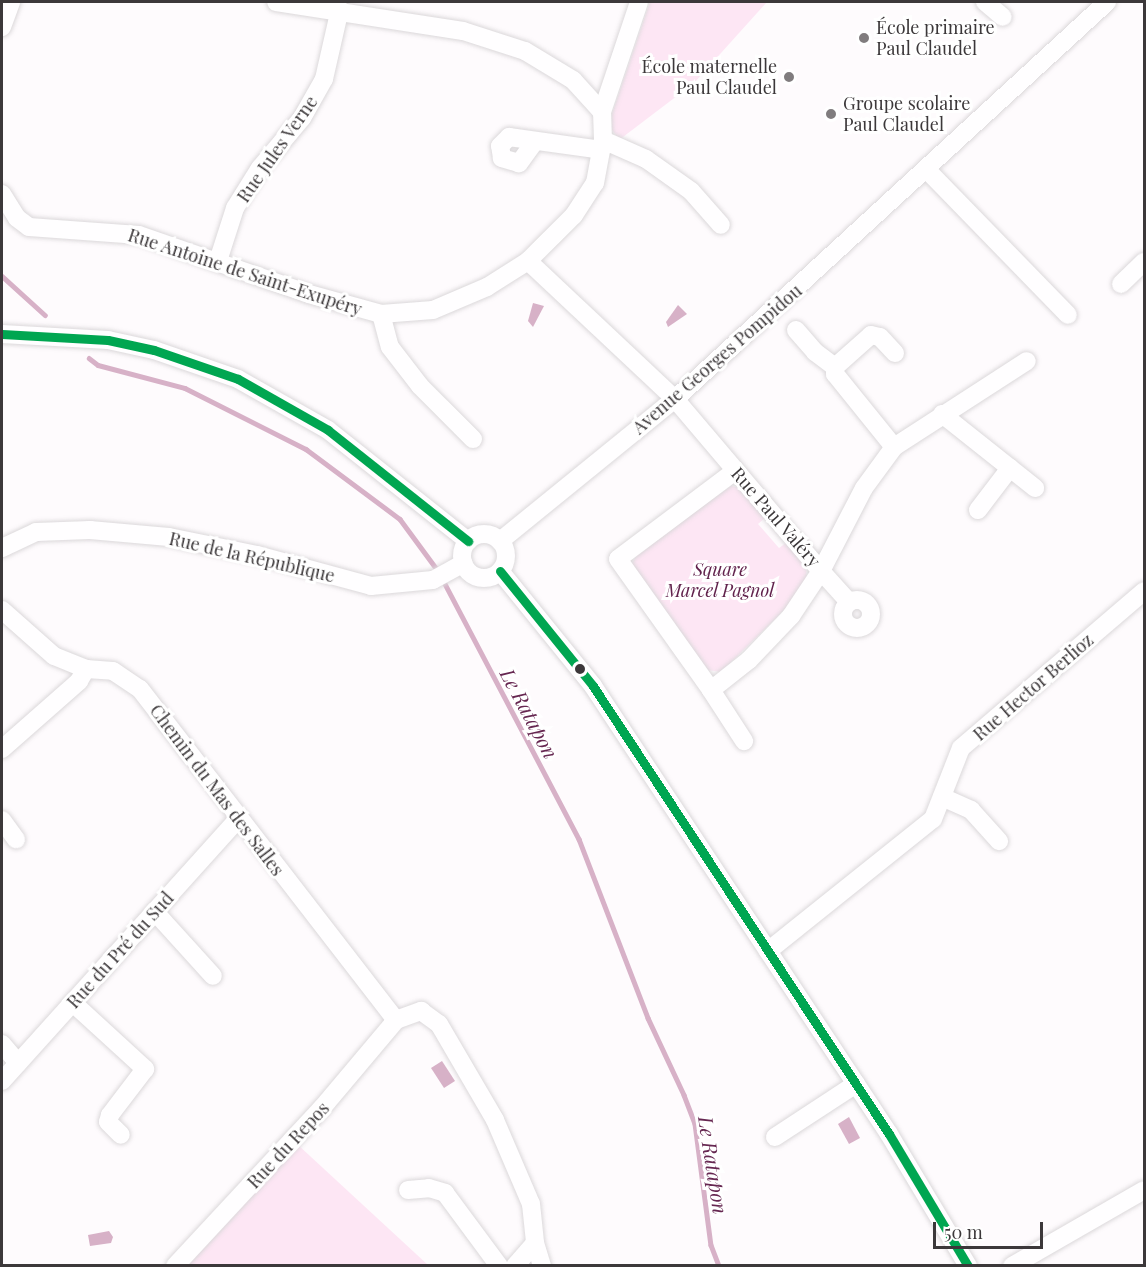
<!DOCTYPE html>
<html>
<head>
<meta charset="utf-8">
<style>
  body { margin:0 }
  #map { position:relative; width:1146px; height:1267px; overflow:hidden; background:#fefbfd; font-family:"Playfair Display",serif }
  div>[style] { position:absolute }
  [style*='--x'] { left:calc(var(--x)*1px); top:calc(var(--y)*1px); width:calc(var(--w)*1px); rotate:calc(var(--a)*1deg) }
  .green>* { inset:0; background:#fde6f4 }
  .water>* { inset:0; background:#d7b1c7 }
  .stream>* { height:4.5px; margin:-2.25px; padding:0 2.25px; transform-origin:2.25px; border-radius:2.25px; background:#d7b1c7 }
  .roads { filter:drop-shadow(0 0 2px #dbd8da) drop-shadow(0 0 2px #dbd8da) }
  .minor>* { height:18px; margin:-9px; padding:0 9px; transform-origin:9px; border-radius:9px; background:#fffeff }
  .minor>.ring { margin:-9px; padding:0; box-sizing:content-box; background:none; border:18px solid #fffeff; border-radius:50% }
  .bus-1>* { height:9px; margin:-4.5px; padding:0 4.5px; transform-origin:4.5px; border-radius:4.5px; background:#00a651 }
  .dots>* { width:16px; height:16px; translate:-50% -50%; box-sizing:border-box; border:3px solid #fff; border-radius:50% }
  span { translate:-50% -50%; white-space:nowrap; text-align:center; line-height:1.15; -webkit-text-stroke:6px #fff; paint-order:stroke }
  .poi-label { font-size:18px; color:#3c383a }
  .left { translate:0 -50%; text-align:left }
  .right { translate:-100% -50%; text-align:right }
  .street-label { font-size:18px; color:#3c383a }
  .park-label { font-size:18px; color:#61224c; font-style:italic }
  .water-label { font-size:20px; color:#662751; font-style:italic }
  .frame { position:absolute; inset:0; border:3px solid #3c383a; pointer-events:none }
  .scale { position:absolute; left:933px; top:1222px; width:110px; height:27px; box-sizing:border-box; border:3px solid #3c383a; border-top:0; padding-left:8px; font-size:18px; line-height:21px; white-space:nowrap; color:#3c383a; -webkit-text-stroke:4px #fff; paint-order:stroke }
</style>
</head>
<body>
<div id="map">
  <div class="green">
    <i style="clip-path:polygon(650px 2px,767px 2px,694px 83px,619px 140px,611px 128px,612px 114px)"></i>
    <i style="clip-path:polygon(731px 486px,741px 488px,765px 518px,758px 524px,779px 548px,786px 543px,806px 568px,807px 580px,784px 610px,721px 672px,701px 669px,630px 568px,639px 550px)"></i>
    <i style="clip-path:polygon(297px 1144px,428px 1265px,182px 1266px)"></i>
  </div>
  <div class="water">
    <i style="clip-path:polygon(533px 303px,544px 306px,533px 327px,528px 321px)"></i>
    <i style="clip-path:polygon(678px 305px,687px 314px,668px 327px,666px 322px)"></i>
    <i style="clip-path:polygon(442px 1061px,455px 1081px,444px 1088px,431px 1068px)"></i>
    <i style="clip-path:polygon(849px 1117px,860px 1138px,849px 1144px,838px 1124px)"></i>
    <i style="clip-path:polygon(109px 1231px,113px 1237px,111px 1243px,90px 1246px,88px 1235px)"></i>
  </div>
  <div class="stream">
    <i style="--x:2;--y:276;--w:58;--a:42.2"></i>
    <i style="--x:89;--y:358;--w:11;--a:38"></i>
    <i style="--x:98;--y:365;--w:90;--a:14.8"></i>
    <i style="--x:185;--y:388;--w:136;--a:26.8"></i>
    <i style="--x:306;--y:449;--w:117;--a:36.7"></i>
    <i style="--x:400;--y:519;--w:66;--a:53.7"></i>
    <i style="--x:443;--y:580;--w:293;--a:62.3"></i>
    <i style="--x:579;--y:839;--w:192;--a:68.9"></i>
    <i style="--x:648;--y:1018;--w:85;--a:64.9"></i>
    <i style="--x:684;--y:1095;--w:31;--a:69"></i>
    <i style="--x:695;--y:1124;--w:122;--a:82.5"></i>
    <i style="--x:711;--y:1245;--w:22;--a:69"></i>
  </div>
  <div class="roads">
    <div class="minor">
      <i style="--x:985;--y:2;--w:23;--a:40"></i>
      <i style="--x:2;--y:27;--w:27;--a:-70"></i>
      <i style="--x:602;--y:112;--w:116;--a:-71.4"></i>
      <i style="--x:603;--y:140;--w:47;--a:23.8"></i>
      <i style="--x:646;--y:159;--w:55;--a:35.4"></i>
      <i style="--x:691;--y:191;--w:45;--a:48.6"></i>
      <i style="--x:533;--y:144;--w:24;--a:126"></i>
      <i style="--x:519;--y:163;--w:18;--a:-164"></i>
      <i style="--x:502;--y:158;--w:12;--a:-99"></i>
      <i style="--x:500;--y:146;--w:13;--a:-45"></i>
      <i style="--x:509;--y:137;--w:93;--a:8"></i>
      <i style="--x:927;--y:170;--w:202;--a:45.8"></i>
      <i style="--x:2;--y:194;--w:28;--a:58"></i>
      <i style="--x:17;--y:218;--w:15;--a:37"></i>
      <i style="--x:29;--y:227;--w:110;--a:4.2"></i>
      <i style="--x:139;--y:235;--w:180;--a:19.1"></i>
      <i style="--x:309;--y:294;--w:75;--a:15.5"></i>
      <i style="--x:381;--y:314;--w:52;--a:-4.4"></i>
      <i style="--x:433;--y:310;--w:59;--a:-23.1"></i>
      <i style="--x:487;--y:287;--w:49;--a:-32.4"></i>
      <i style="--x:528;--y:261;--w:65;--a:-45"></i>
      <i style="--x:574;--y:215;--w:38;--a:-57"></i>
      <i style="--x:595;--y:183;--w:44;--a:-79.5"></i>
      <i style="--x:603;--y:140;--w:28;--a:-92"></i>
      <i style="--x:602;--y:112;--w:43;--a:-132.2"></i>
      <i style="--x:573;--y:80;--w:56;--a:-148.9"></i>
      <i style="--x:525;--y:51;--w:65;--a:-162.1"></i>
      <i style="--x:463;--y:31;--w:189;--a:-171.2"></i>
      <i style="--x:218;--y:261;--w:56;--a:-72.2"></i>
      <i style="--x:235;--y:208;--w:47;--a:-58"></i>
      <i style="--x:260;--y:168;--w:65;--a:-50"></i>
      <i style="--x:302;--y:118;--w:45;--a:-60.6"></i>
      <i style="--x:324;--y:79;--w:68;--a:-77.2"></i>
      <i style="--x:339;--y:13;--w:11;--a:-100"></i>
      <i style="--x:528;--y:261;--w:202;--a:43.2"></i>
      <i style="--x:675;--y:399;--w:226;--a:49.7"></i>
      <i style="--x:821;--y:571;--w:93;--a:-62.6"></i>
      <i style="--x:864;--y:488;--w:51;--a:-53.8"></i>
      <i style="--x:894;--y:447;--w:158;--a:-32.9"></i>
      <i style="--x:1121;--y:284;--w:32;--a:-44"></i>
      <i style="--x:381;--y:314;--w:34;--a:75"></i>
      <i style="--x:390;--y:347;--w:49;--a:52.4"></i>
      <i style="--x:420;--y:386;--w:75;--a:45"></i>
      <i style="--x:796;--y:330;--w:29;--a:49"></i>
      <i style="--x:815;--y:352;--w:25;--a:37"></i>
      <i style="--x:2;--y:334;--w:106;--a:3.2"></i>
      <i style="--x:108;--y:340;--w:47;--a:12.3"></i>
      <i style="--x:154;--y:350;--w:89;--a:19"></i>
      <i style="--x:238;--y:379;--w:103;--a:29.5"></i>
      <i style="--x:328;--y:430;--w:179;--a:38.4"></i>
      <i style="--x:942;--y:414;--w:119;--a:38.5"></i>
      <i style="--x:894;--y:447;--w:94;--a:-128.9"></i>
      <i style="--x:835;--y:374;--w:7;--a:-90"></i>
      <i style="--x:835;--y:367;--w:48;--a:-41.6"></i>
      <i style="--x:871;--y:335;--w:9;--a:13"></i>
      <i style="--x:880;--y:337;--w:22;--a:47"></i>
      <i style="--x:735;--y:471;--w:146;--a:143.1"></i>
      <i style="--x:618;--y:559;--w:161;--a:54.6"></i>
      <i style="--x:711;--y:690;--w:48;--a:-38.3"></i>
      <i style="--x:749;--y:660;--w:61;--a:-46.3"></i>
      <i style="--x:791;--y:616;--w:54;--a:-56.3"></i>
      <i style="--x:821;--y:571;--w:42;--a:47.9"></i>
      <i style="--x:978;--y:510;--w:53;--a:-52.7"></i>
      <i class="ring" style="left:462px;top:534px;width:26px;height:26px"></i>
      <i style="--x:500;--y:541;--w:225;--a:-39.1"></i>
      <i style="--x:675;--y:399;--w:587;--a:-42.58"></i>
      <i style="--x:2;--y:548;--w:38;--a:-25"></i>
      <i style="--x:36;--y:532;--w:54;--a:-2.1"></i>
      <i style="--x:90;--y:530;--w:79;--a:5.1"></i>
      <i style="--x:169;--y:537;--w:90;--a:11.6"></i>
      <i style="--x:257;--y:555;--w:118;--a:15.2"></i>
      <i style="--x:371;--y:586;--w:62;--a:-5.5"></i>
      <i style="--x:433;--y:580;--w:35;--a:-29"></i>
      <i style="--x:500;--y:571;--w:148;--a:51"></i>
      <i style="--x:593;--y:686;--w:537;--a:56.55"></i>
      <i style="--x:889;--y:1134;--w:154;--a:59.1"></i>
      <i class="ring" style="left:843px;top:600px;width:10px;height:10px"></i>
      <i style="--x:2;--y:610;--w:69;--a:41.5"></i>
      <i style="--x:54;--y:656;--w:35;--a:22"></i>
      <i style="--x:86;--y:669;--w:27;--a:4"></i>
      <i style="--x:113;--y:671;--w:32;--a:34"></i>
      <i style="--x:140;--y:689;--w:418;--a:52.3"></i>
      <i style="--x:711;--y:690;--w:61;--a:57.1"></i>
      <i style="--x:2;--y:749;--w:103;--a:-41.4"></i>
      <i style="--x:79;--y:681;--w:14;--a:-60"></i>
      <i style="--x:942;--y:797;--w:32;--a:24"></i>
      <i style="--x:971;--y:810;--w:42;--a:47.9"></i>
      <i style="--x:2;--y:820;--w:24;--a:54"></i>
      <i style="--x:155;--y:912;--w:86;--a:47.8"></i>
      <i style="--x:768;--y:951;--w:211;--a:-38.7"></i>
      <i style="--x:933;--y:819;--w:76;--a:-68.5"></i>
      <i style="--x:961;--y:748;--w:241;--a:-40.6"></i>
      <i style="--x:73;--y:1003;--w:98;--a:42.5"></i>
      <i style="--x:145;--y:1069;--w:58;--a:127.3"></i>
      <i style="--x:110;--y:1115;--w:7;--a:106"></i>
      <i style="--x:108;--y:1122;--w:18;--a:45"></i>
      <i style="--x:396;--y:1020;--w:27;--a:-20"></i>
      <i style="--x:421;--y:1011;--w:22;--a:36"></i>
      <i style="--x:439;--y:1024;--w:111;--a:59.7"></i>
      <i style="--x:495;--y:1120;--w:91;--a:66.8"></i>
      <i style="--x:531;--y:1204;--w:39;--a:84"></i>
      <i style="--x:2;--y:1044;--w:25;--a:50"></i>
      <i style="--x:2;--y:1081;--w:353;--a:-48"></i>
      <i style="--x:775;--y:1137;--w:97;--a:-33.2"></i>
      <i style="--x:408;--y:1190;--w:21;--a:-5"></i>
      <i style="--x:429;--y:1188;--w:17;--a:17"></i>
      <i style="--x:445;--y:1193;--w:91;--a:53.5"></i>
      <i style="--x:175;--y:1266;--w:216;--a:-47.1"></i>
      <i style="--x:322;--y:1108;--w:115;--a:-49.9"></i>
      <i style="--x:515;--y:1266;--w:30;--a:-49"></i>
      <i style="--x:535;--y:1243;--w:24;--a:73"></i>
      <i style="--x:1012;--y:1266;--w:152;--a:-29.9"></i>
    </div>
  </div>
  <div class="bus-1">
    <i style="--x:2;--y:334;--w:106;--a:3.2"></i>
    <i style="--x:108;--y:340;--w:47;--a:12.3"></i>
    <i style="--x:154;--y:350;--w:89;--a:19"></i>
    <i style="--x:238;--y:379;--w:103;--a:29.5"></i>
    <i style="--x:328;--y:430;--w:179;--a:38.4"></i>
    <i style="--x:500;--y:571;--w:148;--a:51"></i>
    <i style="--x:593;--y:686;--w:537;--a:56.55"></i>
    <i style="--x:889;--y:1134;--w:154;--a:59.1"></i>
  </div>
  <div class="dots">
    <i style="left:864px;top:38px;background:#807c7e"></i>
    <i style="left:789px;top:77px;background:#807c7e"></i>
    <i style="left:831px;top:114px;background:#807c7e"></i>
    <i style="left:580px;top:669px;background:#3c383a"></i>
  </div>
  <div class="poi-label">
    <span class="left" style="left:876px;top:38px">École primaire<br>Paul Claudel</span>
    <span class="right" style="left:777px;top:77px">École maternelle<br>Paul Claudel</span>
    <span class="left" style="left:843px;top:114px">Groupe scolaire<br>Paul Claudel</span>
  </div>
  <div class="street-label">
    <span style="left:277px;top:149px;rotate:-55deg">Rue Jules Verne</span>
    <span style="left:245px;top:272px;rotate:18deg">Rue Antoine de Saint-Exupéry</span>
    <span style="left:717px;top:359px;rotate:-41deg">Avenue Georges Pompidou</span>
    <span style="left:776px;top:517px;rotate:49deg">Rue Paul Valéry</span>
    <span style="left:252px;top:557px;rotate:13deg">Rue de la République</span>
    <span style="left:1033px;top:687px;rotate:-41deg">Rue Hector Berlioz</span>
    <span style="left:217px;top:790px;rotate:53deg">Chemin du Mas des Salles</span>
    <span style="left:120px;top:950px;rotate:-48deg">Rue du Pré du Sud</span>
    <span style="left:288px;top:1145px;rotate:-47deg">Rue du Repos</span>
  </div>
  <div class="park-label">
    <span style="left:720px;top:580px">Square<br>Marcel Pagnol</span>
  </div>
  <div class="water-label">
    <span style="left:530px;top:713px;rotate:62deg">Le Ratapon</span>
    <span style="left:714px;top:1165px;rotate:81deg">Le Ratapon</span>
  </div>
  <div class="frame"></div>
  <div class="scale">50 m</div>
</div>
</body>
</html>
